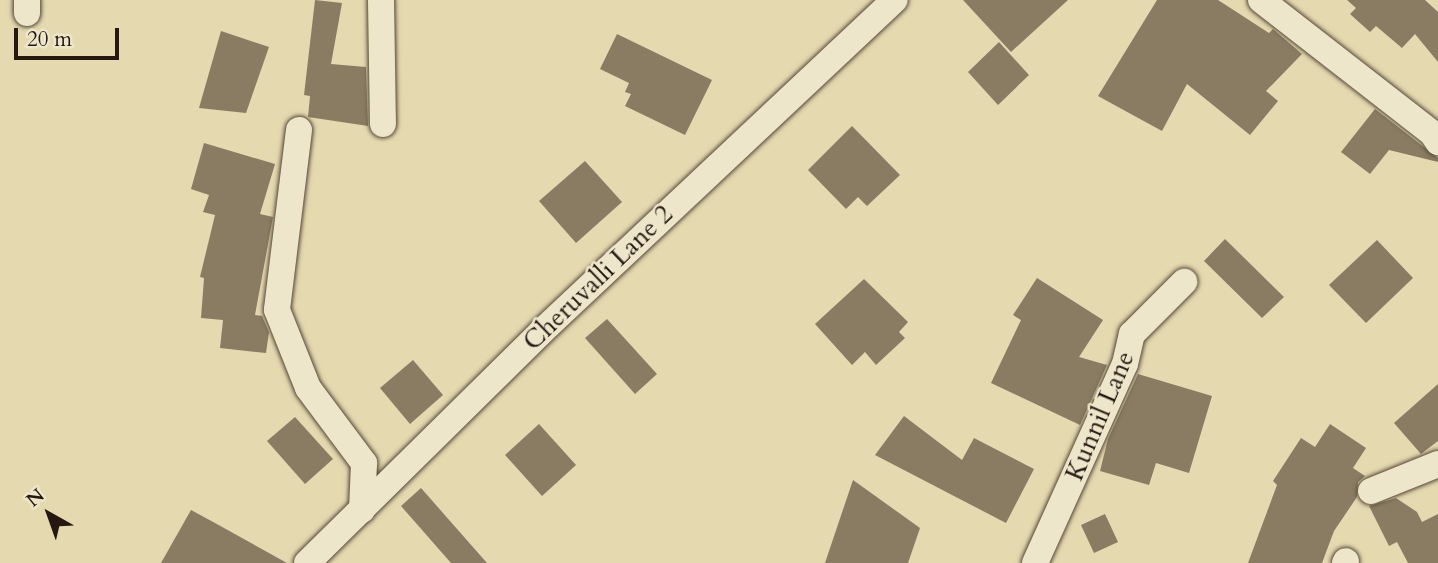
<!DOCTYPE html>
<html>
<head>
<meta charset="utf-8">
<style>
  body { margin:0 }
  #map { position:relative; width:1438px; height:563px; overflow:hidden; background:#e5d9af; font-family:Cardo,serif }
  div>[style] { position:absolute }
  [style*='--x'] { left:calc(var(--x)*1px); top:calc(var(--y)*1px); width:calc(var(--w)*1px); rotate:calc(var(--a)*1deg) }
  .building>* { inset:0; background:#897c63 }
  .roads { filter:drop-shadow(0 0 2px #554838) drop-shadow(0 0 2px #554838) }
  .minor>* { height:26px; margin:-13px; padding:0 13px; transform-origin:13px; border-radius:13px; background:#eee6cb }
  span { translate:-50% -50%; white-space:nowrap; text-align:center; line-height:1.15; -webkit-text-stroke:5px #eee6cb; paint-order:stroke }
  .street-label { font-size:26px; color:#251811 }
  .north { position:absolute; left:14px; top:479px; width:70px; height:70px; -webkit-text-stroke:5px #eee6cb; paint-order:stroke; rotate:320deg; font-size:19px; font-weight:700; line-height:28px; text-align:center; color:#251811 }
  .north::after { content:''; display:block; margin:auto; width:24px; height:32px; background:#251811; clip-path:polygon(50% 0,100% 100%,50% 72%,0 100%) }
  .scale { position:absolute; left:14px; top:28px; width:105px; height:32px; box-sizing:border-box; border:4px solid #251811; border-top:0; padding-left:9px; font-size:21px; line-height:24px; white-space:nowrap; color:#251811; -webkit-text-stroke:5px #eee6cb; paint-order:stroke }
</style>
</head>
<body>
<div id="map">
  <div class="building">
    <i style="clip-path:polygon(315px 0,342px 3px,331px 64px,366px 67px,368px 126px,308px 117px,310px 96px,304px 95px)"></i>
    <i style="clip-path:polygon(963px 0,1068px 0,1011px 52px)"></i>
    <i style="clip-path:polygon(1157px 0,1218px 0,1269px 33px,1273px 29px,1302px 54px,1266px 91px,1278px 101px,1250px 135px,1187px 84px,1162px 131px,1098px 96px)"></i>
    <i style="clip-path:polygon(1347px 0,1425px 0,1438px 12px,1438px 62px,1415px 34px,1402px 48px,1376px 26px,1370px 32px,1350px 14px,1356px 8px)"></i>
    <i style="clip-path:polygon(221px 31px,269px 47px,246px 113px,199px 108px)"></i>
    <i style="clip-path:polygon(617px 34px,712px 80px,685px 135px,625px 106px,631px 94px,625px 92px,629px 83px,600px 69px)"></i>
    <i style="clip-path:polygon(999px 42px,1029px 75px,998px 105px,968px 72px)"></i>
    <i style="clip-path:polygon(1375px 109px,1438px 158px,1438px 162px,1389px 150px,1370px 174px,1341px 152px)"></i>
    <i style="clip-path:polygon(852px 126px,900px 175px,867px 206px,858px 197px,846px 209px,808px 170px)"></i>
    <i style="clip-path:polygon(204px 143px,275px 164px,260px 214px,273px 217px,255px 315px,262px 316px,269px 332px,266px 353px,220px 348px,223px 320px,201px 318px,204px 278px,200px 277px,215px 215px,203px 212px,209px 195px,191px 189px)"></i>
    <i style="clip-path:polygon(585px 161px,622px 202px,576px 243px,539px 201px)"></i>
    <i style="clip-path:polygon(1225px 239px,1284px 297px,1262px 318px,1204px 261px)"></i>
    <i style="clip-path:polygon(1377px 240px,1413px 278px,1366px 323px,1329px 285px)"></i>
    <i style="clip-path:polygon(1037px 278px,1103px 320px,1079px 357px,1107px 365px,1080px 425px,991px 383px,1021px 320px,1013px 315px)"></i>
    <i style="clip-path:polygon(864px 279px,908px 322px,899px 332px,905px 338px,876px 365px,865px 352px,852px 365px,815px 324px)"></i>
    <i style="clip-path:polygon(607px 319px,657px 374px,635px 394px,585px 338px)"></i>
    <i style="clip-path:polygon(413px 360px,443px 395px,410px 424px,380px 388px)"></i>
    <i style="clip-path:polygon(1138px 374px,1212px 396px,1189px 473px,1156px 463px,1149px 485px,1100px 471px,1108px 439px)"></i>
    <i style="clip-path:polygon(1438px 384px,1438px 441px,1421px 454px,1394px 423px)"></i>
    <i style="clip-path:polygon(904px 416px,962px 460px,974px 438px,1034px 469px,1006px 523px,875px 455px)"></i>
    <i style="clip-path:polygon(295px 417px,333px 459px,305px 484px,267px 441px)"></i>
    <i style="clip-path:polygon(539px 424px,576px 465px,542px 496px,505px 455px)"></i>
    <i style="clip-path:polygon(1330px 424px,1366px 448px,1353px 468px,1365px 476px,1358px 482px,1357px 497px,1334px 531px,1322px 563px,1248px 563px,1277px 485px,1273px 481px,1301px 438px,1315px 447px)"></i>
    <i style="clip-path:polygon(853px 480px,920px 528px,908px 563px,825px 563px)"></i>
    <i style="clip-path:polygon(421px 488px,487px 563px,451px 563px,401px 506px)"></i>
    <i style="clip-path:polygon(1396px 498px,1417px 512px,1422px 522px,1438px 514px,1438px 563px,1408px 563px,1397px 542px,1389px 546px,1369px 506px)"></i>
    <i style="clip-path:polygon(191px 510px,215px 523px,287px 563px,161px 563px)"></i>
    <i style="clip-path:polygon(1105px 514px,1118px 542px,1094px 553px,1081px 525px)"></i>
  </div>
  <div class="roads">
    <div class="minor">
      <i style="--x:381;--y:0;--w:124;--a:89.1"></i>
      <i style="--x:1261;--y:0;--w:217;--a:37.9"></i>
      <i style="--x:1432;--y:133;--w:11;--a:56"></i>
      <i style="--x:27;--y:13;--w:13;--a:-90"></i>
      <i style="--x:299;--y:130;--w:181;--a:97"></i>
      <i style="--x:277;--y:310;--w:84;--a:68.3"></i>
      <i style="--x:308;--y:388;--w:94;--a:53.3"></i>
      <i style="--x:364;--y:463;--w:47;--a:92.4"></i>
      <i style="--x:1371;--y:491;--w:72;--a:-21.9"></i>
      <i style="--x:307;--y:563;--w:329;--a:-44.6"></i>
      <i style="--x:541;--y:332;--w:485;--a:-43.2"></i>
      <i style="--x:1035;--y:563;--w:218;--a:-65.7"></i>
      <i style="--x:1125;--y:364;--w:31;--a:-77"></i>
      <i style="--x:1132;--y:334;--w:74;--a:-45"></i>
      <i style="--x:1345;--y:563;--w:2;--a:-63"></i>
    </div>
  </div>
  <div class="street-label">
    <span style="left:598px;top:278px;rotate:-44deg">Cheruvalli Lane 2</span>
    <span style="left:1100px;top:416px;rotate:-67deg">Kunnil Lane</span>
  </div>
  <div class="north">N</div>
  <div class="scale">20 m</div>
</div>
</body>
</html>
